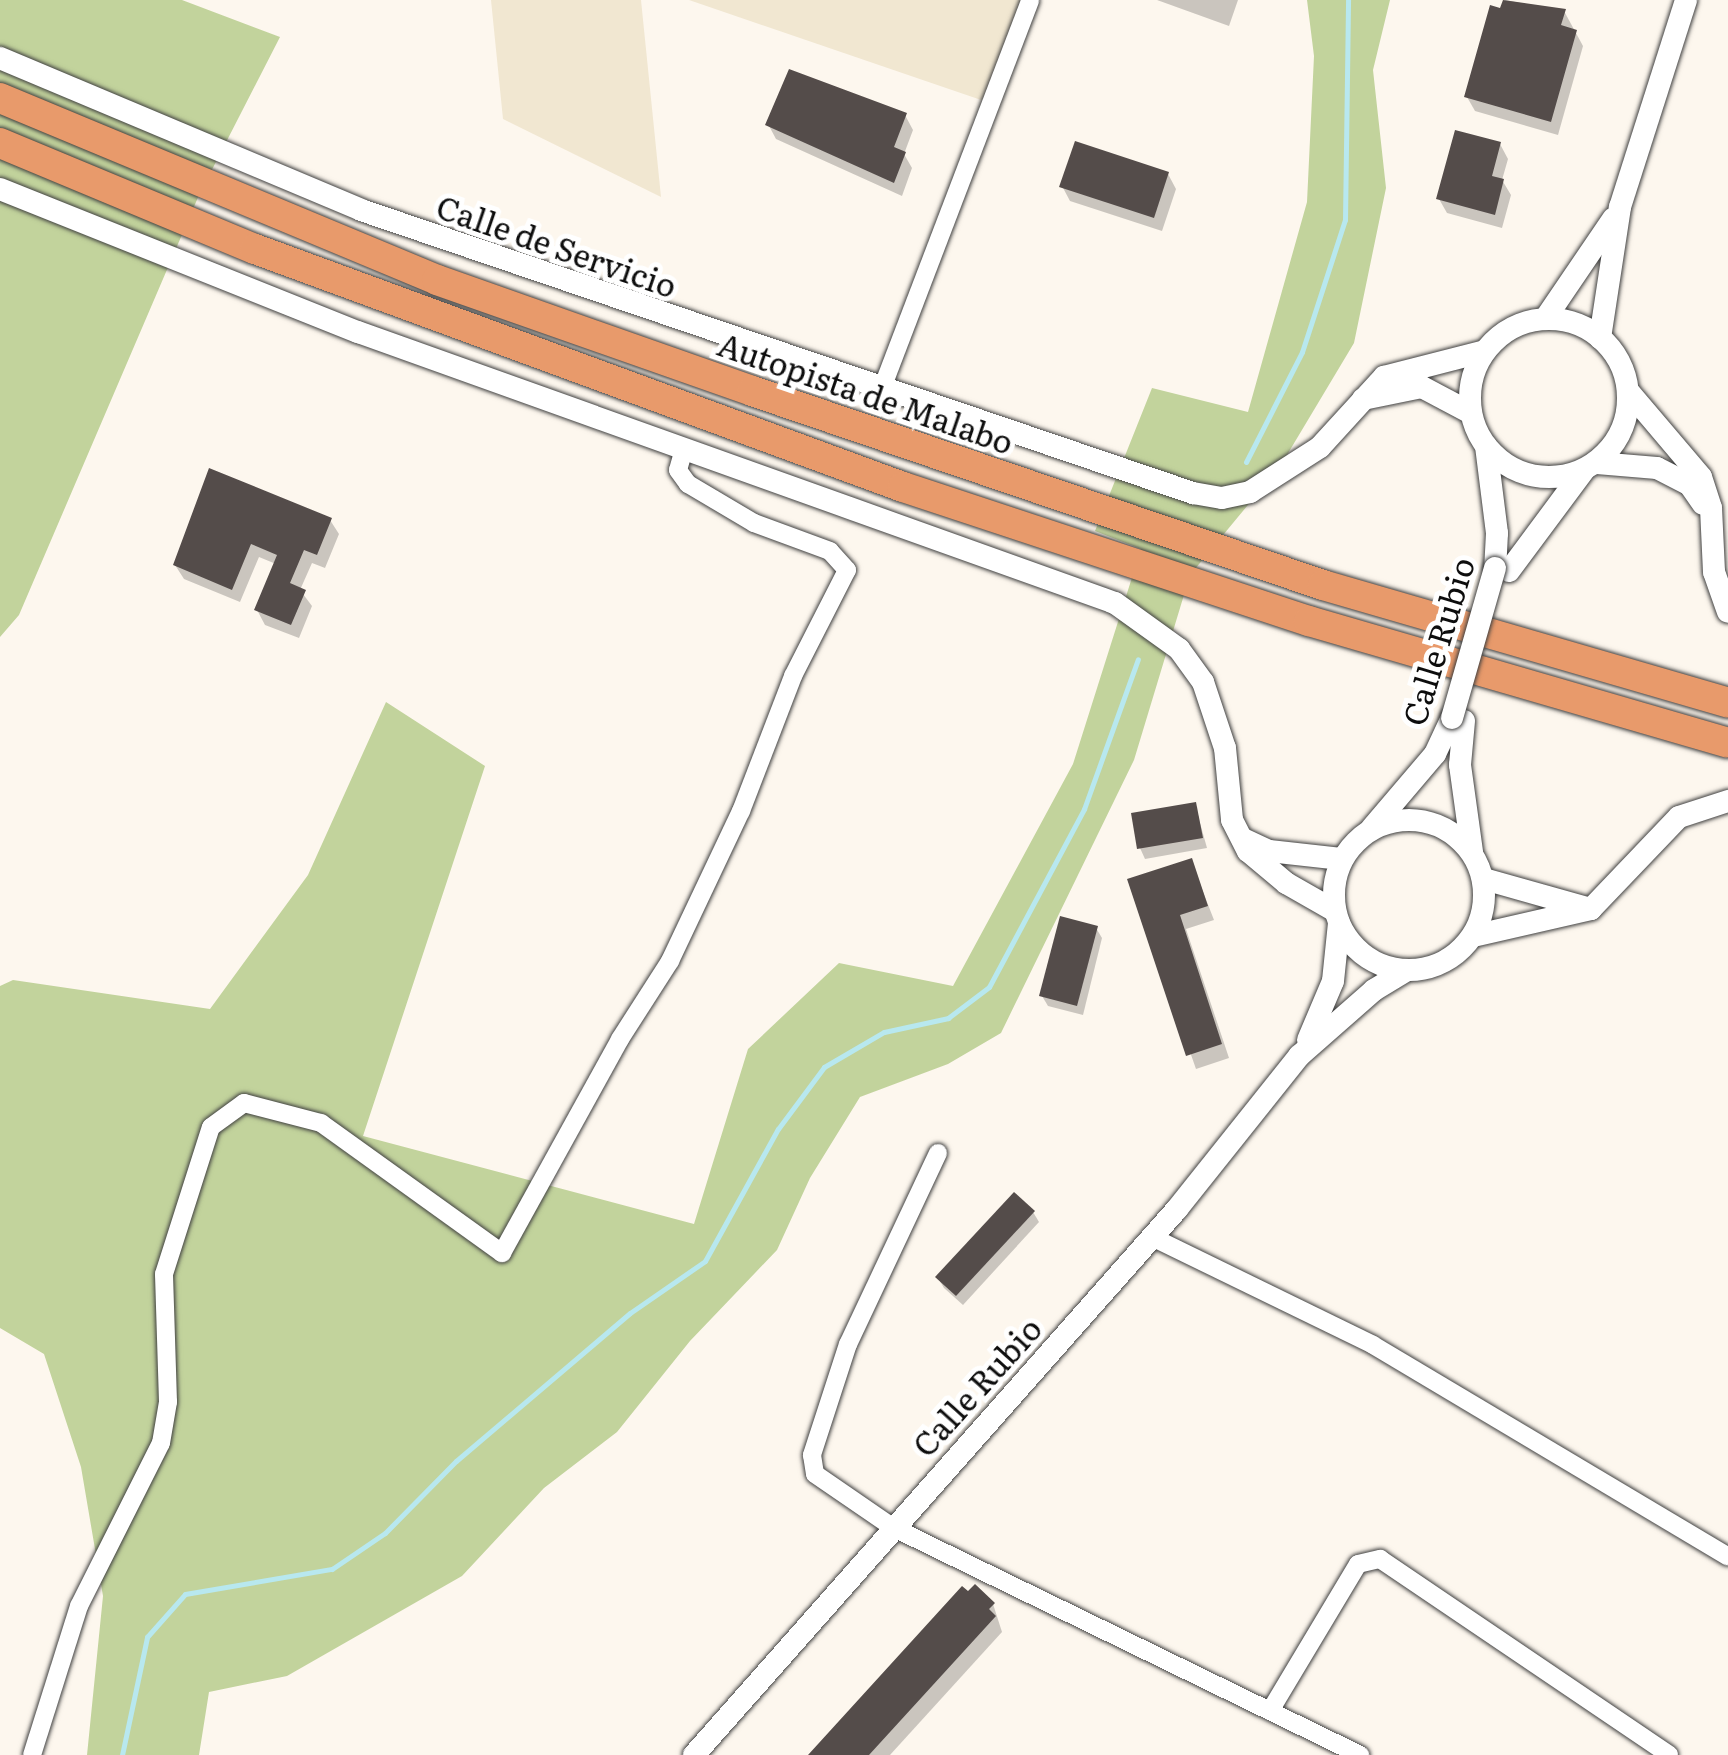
<!DOCTYPE html>
<html>
<head>
<meta charset="utf-8">
<style>
  body { margin:0 }
  #map { position:relative; width:1728px; height:1755px; overflow:hidden; background:#fdf7ee; font-family:Literata,serif }
  div>[style] { position:absolute }
  [style*='--x'] { left:calc(var(--x)*1px); top:calc(var(--y)*1px); width:calc(var(--w)*1px); rotate:calc(var(--a)*1deg) }
  .farmland>* { inset:0; background:#f1e7d1 }
  .forest>* { inset:0; background:#c2d39c }
  .shadow>* { inset:0; background:#0003 }
  .stream>* { height:5px; margin:-2.5px; padding:0 2.5px; transform-origin:2.5px; border-radius:2.5px; background:#b8e8ef }
  .building>* { inset:0; background:#544c4a }
  .roads { filter:drop-shadow(0 0 2px #404040) drop-shadow(0 0 2px #404040) }
  .minor>* { height:18px; margin:-9px; padding:0 9px; transform-origin:9px; border-radius:9px; background:#fff }
  .tertiary>* { height:22px; margin:-11px; padding:0 11px; transform-origin:11px; border-radius:11px; background:#fff }
  .tertiary>.ring { margin:-11px; padding:0; box-sizing:content-box; background:none; border:22px solid #fff; border-radius:50% }
  .trunk>* { height:30px; margin:-15px; padding:0 15px; transform-origin:15px; border-radius:15px; background:#e89a6b }
  .bridges { filter:drop-shadow(0 0 2px #404040) drop-shadow(0 0 2px #404040) }
  .tertiary-bridge>* { height:22px; margin:-11px; padding:0 11px; transform-origin:11px; border-radius:11px; background:#fff }
  span { translate:-50% -50%; white-space:nowrap; text-align:center; line-height:1.15; -webkit-text-stroke:10px #fff; paint-order:stroke }
  .street-label { font-size:32px; color:#0d0d0d }
</style>
</head>
<body>
<div id="map">
  <div class="farmland">
    <i style="clip-path:polygon(491px 0,641px 0,661px 197px,503px 119px)"></i>
    <i style="clip-path:polygon(689px 0,1021px 0,987px 102px)"></i>
  </div>
  <div class="forest">
    <i style="clip-path:polygon(0 0,182px 0,280px 37px,199px 195px,19px 615px,0 637px)"></i>
    <i style="clip-path:polygon(1307px 0,1390px 0,1373px 70px,1386px 188px,1354px 343px,1281px 465px,1190px 575px,1134px 760px,1001px 1033px,948px 1064px,860px 1097px,810px 1178px,777px 1250px,690px 1341px,617px 1432px,544px 1488px,462px 1576px,287px 1676px,209px 1692px,199px 1755px,87px 1755px,103px 1596px,81px 1467px,44px 1354px,0 1328px,0 986px,13px 980px,210px 1009px,308px 875px,386px 702px,485px 766px,363px 1136px,694px 1224px,748px 1049px,839px 963px,953px 986px,1073px 764px,1141px 549px,1095px 531px,1152px 388px,1248px 412px,1307px 202px,1314px 56px)"></i>
  </div>
  <div class="shadow">
    <i style="clip-path:polygon(1157px 0,1238px 0,1229px 26px)"></i>
    <i style="clip-path:polygon(1505px 0,1564px 11px,1583px 46px,1558px 135px,1475px 111px,1467px 97px)"></i>
    <i style="clip-path:polygon(905px 115px,913px 130px,904px 154px,912px 168px,902px 196px,776px 139px,768px 124px)"></i>
    <i style="clip-path:polygon(1500px 144px,1508px 159px,1502px 180px,1511px 195px,1502px 228px,1447px 213px,1439px 199px)"></i>
    <i style="clip-path:polygon(1168px 174px,1176px 189px,1162px 231px,1070px 201px,1062px 186px)"></i>
    <i style="clip-path:polygon(330px 520px,339px 534px,325px 568px,312px 563px,300px 590px,312px 606px,299px 638px,265px 625px,257px 610px,276px 564px,259px 557px,240px 602px,184px 579px,175px 565px)"></i>
    <i style="clip-path:polygon(1195px 805px,1207px 848px,1145px 859px,1140px 848px)"></i>
    <i style="clip-path:polygon(1191px 861px,1214px 920px,1186px 929px,1229px 1058px,1196px 1069px,1130px 880px)"></i>
    <i style="clip-path:polygon(1096px 928px,1102px 938px,1083px 1015px,1048px 1006px,1042px 996px)"></i>
    <i style="clip-path:polygon(1033px 1212px,1039px 1222px,963px 1305px,944px 1288px,938px 1278px)"></i>
    <i style="clip-path:polygon(993px 1604px,1002px 1632px,890px 1755px,812px 1755px)"></i>
  </div>
  <div class="stream">
    <i style="--x:1246;--y:462;--w:123;--a:-63"></i>
    <i style="--x:1302;--y:352;--w:139;--a:-72"></i>
    <i style="--x:1345;--y:220;--w:220;--a:-89.2"></i>
    <i style="--x:122;--y:1755;--w:121;--a:-78"></i>
    <i style="--x:147;--y:1637;--w:57;--a:-48.5"></i>
    <i style="--x:185;--y:1594;--w:149;--a:-9.7"></i>
    <i style="--x:332;--y:1569;--w:64;--a:-34.2"></i>
    <i style="--x:385;--y:1533;--w:101;--a:-45.4"></i>
    <i style="--x:456;--y:1461;--w:228;--a:-40.4"></i>
    <i style="--x:630;--y:1313;--w:91;--a:-34.7"></i>
    <i style="--x:705;--y:1261;--w:151;--a:-61.1"></i>
    <i style="--x:778;--y:1129;--w:77;--a:-53.4"></i>
    <i style="--x:824;--y:1067;--w:69;--a:-30.3"></i>
    <i style="--x:884;--y:1032;--w:66;--a:-12.3"></i>
    <i style="--x:948;--y:1018;--w:51;--a:-37.1"></i>
    <i style="--x:989;--y:987;--w:202;--a:-61.9"></i>
    <i style="--x:1084;--y:809;--w:159;--a:-70.2"></i>
  </div>
  <div class="building">
    <i style="clip-path:polygon(1503px 0,1566px 9px,1561px 25px,1577px 30px,1551px 122px,1464px 97px,1490px 5px,1500px 8px)"></i>
    <i style="clip-path:polygon(789px 69px,907px 113px,894px 147px,906px 152px,894px 183px,765px 125px)"></i>
    <i style="clip-path:polygon(1455px 130px,1501px 142px,1492px 176px,1504px 179px,1495px 215px,1436px 199px)"></i>
    <i style="clip-path:polygon(1075px 141px,1169px 172px,1154px 218px,1059px 187px)"></i>
    <i style="clip-path:polygon(209px 468px,332px 518px,317px 555px,304px 550px,290px 583px,306px 590px,291px 625px,254px 610px,277px 555px,251px 544px,232px 590px,173px 565px)"></i>
    <i style="clip-path:polygon(1196px 802px,1203px 838px,1137px 849px,1131px 813px)"></i>
    <i style="clip-path:polygon(1192px 858px,1208px 906px,1180px 915px,1222px 1044px,1186px 1056px,1127px 879px)"></i>
    <i style="clip-path:polygon(1060px 916px,1098px 926px,1077px 1006px,1039px 996px)"></i>
    <i style="clip-path:polygon(1014px 1192px,1035px 1211px,956px 1296px,935px 1277px)"></i>
    <i style="clip-path:polygon(975px 1584px,995px 1603px,989px 1609px,996px 1616px,869px 1755px,808px 1755px,962px 1586px,968px 1591px)"></i>
  </div>
  <div class="roads">
    <div class="minor">
      <i style="--x:881;--y:391;--w:418;--a:-69.1"></i>
      <i style="--x:938;--y:1153;--w:211;--a:115.2"></i>
      <i style="--x:848;--y:1344;--w:117;--a:108"></i>
      <i style="--x:812;--y:1455;--w:19;--a:81"></i>
      <i style="--x:815;--y:1474;--w:93;--a:34.5"></i>
      <i style="--x:892;--y:1527;--w:521;--a:25.97"></i>
      <i style="--x:1152;--y:1237;--w:246;--a:26"></i>
      <i style="--x:1373;--y:1345;--w:413;--a:30.8"></i>
      <i style="--x:1270;--y:1711;--w:171;--a:-59.1"></i>
      <i style="--x:1358;--y:1564;--w:23;--a:-13"></i>
      <i style="--x:1380;--y:1559;--w:349;--a:34.1"></i>
      <i style="--x:32;--y:1755;--w:156;--a:-72.5"></i>
      <i style="--x:79;--y:1606;--w:182;--a:-63.3"></i>
      <i style="--x:161;--y:1443;--w:42;--a:-80.3"></i>
      <i style="--x:168;--y:1402;--w:128;--a:-91.8"></i>
      <i style="--x:164;--y:1274;--w:154;--a:-72.3"></i>
      <i style="--x:211;--y:1127;--w:41;--a:-36"></i>
      <i style="--x:244;--y:1103;--w:80;--a:14.6"></i>
      <i style="--x:321;--y:1123;--w:223;--a:35.7"></i>
      <i style="--x:502;--y:1253;--w:244;--a:-61.1"></i>
      <i style="--x:620;--y:1039;--w:93;--a:-57.3"></i>
      <i style="--x:670;--y:961;--w:166;--a:-64.7"></i>
      <i style="--x:741;--y:811;--w:145;--a:-68.9"></i>
      <i style="--x:793;--y:676;--w:119;--a:-63"></i>
      <i style="--x:847;--y:570;--w:25;--a:-132"></i>
      <i style="--x:830;--y:551;--w:81;--a:-159.8"></i>
      <i style="--x:754;--y:523;--w:77;--a:-149.4"></i>
      <i style="--x:688;--y:484;--w:17;--a:-126"></i>
      <i style="--x:678;--y:470;--w:22;--a:-74"></i>
    </div>
    <div class="tertiary">
      <i style="--x:0;--y:58;--w:392;--a:22.8"></i>
      <i style="--x:361;--y:210;--w:879;--a:18.79"></i>
      <i style="--x:1193;--y:493;--w:29;--a:10"></i>
      <i style="--x:1222;--y:498;--w:29;--a:-12"></i>
      <i style="--x:1250;--y:492;--w:83;--a:-32.7"></i>
      <i style="--x:1320;--y:447;--w:95;--a:-47.6"></i>
      <i style="--x:1384;--y:377;--w:104;--a:-14.4"></i>
      <i style="--x:0;--y:189;--w:386;--a:21.8"></i>
      <i style="--x:358;--y:332;--w:804;--a:19.7"></i>
      <i style="--x:1115;--y:603;--w:79;--a:35.7"></i>
      <i style="--x:1179;--y:649;--w:41;--a:54"></i>
      <i style="--x:1203;--y:682;--w:70;--a:71.6"></i>
      <i style="--x:1225;--y:748;--w:72;--a:84.4"></i>
      <i style="--x:1232;--y:820;--w:35;--a:63"></i>
      <i style="--x:1248;--y:851;--w:50;--a:40.1"></i>
      <i style="--x:1286;--y:883;--w:56;--a:29.7"></i>
      <i style="--x:1545;--y:319;--w:121;--a:-55.8"></i>
      <i class="ring" style="left:1470px;top:319px;width:136px;height:136px"></i>
      <i style="--x:1600;--y:338;--w:133;--a:-81.3"></i>
      <i style="--x:1620;--y:207;--w:217;--a:-72.3"></i>
      <i style="--x:1629;--y:392;--w:111;--a:49.7"></i>
      <i style="--x:1701;--y:477;--w:33;--a:72"></i>
      <i style="--x:1711;--y:508;--w:64;--a:87.3"></i>
      <i style="--x:1714;--y:572;--w:42;--a:70.7"></i>
      <i style="--x:1363;--y:399;--w:60;--a:-11.5"></i>
      <i style="--x:1422;--y:387;--w:55;--a:28"></i>
      <i style="--x:1486;--y:446;--w:88;--a:82.8"></i>
      <i style="--x:1497;--y:533;--w:35;--a:93"></i>
      <i style="--x:1597;--y:463;--w:60;--a:4.8"></i>
      <i style="--x:1657;--y:468;--w:36;--a:27"></i>
      <i style="--x:1689;--y:484;--w:24;--a:55"></i>
      <i style="--x:1509;--y:571;--w:126;--a:-53.4"></i>
      <i style="--x:1464;--y:721;--w:44;--a:95.2"></i>
      <i style="--x:1460;--y:765;--w:88;--a:82.1"></i>
      <i class="ring" style="left:1334px;top:820px;width:128px;height:128px"></i>
      <i style="--x:1372;--y:828;--w:97;--a:-49.6"></i>
      <i style="--x:1435;--y:754;--w:40;--a:-65"></i>
      <i style="--x:1243;--y:839;--w:29;--a:25"></i>
      <i style="--x:1269;--y:851;--w:73;--a:6.3"></i>
      <i style="--x:1484;--y:879;--w:111;--a:15.7"></i>
      <i style="--x:1473;--y:936;--w:121;--a:-12.9"></i>
      <i style="--x:1591;--y:909;--w:127;--a:-46.3"></i>
      <i style="--x:1679;--y:817;--w:52;--a:-18.1"></i>
      <i style="--x:1308;--y:1040;--w:64;--a:-67"></i>
      <i style="--x:1333;--y:981;--w:58;--a:-84.1"></i>
      <i style="--x:694;--y:1755;--w:729;--a:-48.5"></i>
      <i style="--x:1177;--y:1209;--w:196;--a:-51.4"></i>
      <i style="--x:1299;--y:1056;--w:100;--a:-41.3"></i>
      <i style="--x:1374;--y:990;--w:39;--a:-31"></i>
    </div>
    <div class="trunk">
      <i style="--x:0;--y:98;--w:473;--a:22.6"></i>
      <i style="--x:437;--y:280;--w:334;--a:19.4"></i>
      <i style="--x:752;--y:391;--w:603;--a:18.77"></i>
      <i style="--x:1323;--y:585;--w:422;--a:16.2"></i>
      <i style="--x:0;--y:143;--w:276;--a:22.6"></i>
      <i style="--x:255;--y:249;--w:690;--a:20.17"></i>
      <i style="--x:903;--y:487;--w:428;--a:18.3"></i>
      <i style="--x:1309;--y:621;--w:436;--a:16.2"></i>
    </div>
  </div>
  <div class="bridges">
    <div class="tertiary-bridge">
      <i style="--x:1452;--y:718;--w:156;--a:-74"></i>
    </div>
  </div>
  <div class="street-label">
    <span style="left:557px;top:245px;rotate:19deg">Calle de Servicio</span>
    <span style="left:866px;top:392px;rotate:19deg">Autopista de Malabo</span>
    <span style="left:1437px;top:641px;rotate:-73deg">Calle Rubio</span>
    <span style="left:976px;top:1386px;rotate:-48deg">Calle Rubio</span>
  </div>
</div>
</body>
</html>
